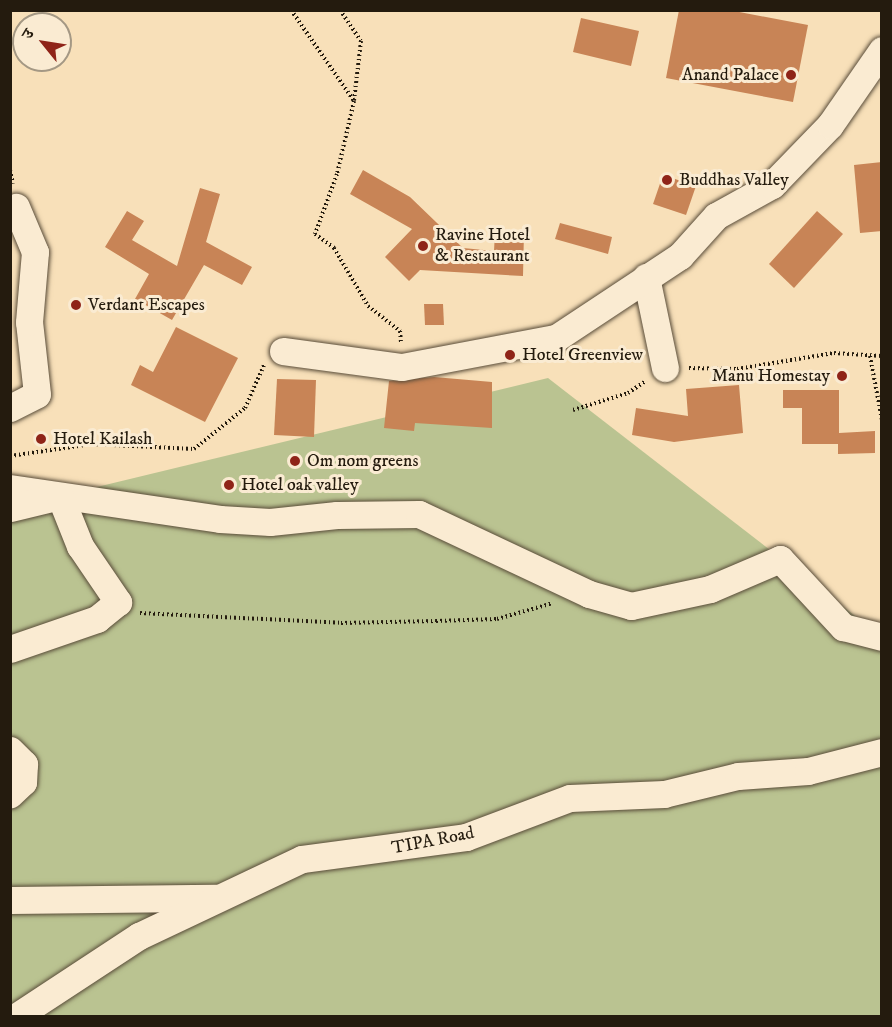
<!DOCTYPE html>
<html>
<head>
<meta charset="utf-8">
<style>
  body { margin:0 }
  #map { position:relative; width:892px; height:1027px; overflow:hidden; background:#f8e0b9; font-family:"IM FELL DW Pica","Noto Serif Devanagari",serif }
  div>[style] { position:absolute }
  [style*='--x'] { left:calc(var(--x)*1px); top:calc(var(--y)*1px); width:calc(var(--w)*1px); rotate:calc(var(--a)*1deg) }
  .green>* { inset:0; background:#bac391 }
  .building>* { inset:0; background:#c88456 }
  .path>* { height:4px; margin-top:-2px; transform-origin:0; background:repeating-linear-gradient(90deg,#241b0e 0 1.5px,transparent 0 4.5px) }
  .roads { filter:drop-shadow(0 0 2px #594c39) drop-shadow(0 0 2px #594c39) }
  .minor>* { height:27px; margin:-13.5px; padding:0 13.5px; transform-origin:13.5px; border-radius:13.5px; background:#faebd2 }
  .dots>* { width:16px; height:16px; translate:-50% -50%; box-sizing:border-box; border:3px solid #faebd2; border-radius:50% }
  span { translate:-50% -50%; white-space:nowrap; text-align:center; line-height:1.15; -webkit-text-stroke:6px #faebd2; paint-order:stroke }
  .poi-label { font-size:18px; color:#241b0e }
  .right { translate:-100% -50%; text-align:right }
  .left { translate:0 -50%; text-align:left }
  .street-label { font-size:18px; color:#241b0e }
  .frame { position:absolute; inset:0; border:12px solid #241b0e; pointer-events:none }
  .north { position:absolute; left:12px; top:12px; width:60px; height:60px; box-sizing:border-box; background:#faebd2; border:2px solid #a49884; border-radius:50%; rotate:300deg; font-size:16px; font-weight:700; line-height:24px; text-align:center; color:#241b0e }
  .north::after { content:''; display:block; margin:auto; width:21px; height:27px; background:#8f2418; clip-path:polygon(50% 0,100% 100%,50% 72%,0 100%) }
</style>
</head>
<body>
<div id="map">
  <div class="green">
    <i style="clip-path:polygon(548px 378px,881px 636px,881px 1016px,11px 1016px,10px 508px)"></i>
  </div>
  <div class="building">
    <i style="clip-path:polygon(679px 10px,729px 10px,808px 25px,793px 102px,666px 78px)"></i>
    <i style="clip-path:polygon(581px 18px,639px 31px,631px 66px,573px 52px)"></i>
    <i style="clip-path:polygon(882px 162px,882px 231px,860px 233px,854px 165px)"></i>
    <i style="clip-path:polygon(363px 170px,410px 197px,463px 248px,494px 251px,495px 232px,524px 232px,523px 276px,420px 270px,409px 281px,385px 257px,412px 229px,350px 194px)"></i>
    <i style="clip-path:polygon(663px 175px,696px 186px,686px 215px,653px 204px)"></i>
    <i style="clip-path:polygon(200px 188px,220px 194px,206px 242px,252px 267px,242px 285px,204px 265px,172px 320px,135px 299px,149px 274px,105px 247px,127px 211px,144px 221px,132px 240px,177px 266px)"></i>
    <i style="clip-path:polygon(817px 211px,843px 234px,794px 288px,769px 264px)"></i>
    <i style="clip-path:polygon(560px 223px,612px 237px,608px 254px,555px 239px)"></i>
    <i style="clip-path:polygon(424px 304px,443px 304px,444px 325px,425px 325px)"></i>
    <i style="clip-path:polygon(176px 327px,238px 358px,205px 422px,131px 385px,140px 365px,153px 372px)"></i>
    <i style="clip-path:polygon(434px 377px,492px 382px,492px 428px,415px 423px,414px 431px,384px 428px,389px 381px)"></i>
    <i style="clip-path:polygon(277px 379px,316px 380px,314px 437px,274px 435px)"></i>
    <i style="clip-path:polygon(739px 385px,743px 433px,674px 442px,632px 435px,636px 408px,688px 416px,686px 389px)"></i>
    <i style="clip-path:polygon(783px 390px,839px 390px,839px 433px,875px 431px,875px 453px,838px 454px,838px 444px,802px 444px,802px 408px,783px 408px)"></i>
  </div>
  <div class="path">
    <i style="--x:291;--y:10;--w:111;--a:55.3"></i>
    <i style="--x:354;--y:101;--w:75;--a:103.1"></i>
    <i style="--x:337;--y:174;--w:64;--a:110.1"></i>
    <i style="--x:315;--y:234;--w:24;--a:36"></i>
    <i style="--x:334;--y:248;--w:67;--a:59.6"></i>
    <i style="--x:368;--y:306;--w:41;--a:38"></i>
    <i style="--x:400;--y:331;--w:11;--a:85"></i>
    <i style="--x:340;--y:10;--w:37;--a:56"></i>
    <i style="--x:361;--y:41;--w:60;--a:96.7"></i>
    <i style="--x:10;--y:170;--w:14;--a:78"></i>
    <i style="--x:870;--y:356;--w:65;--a:79.4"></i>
    <i style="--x:689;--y:368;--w:48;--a:1.2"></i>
    <i style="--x:737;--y:369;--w:98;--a:-9.4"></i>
    <i style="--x:834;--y:353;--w:48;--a:3.6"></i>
    <i style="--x:573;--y:410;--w:58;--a:-17.2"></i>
    <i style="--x:628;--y:393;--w:22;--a:-34"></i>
    <i style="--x:10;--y:456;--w:83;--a:-8.3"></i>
    <i style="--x:92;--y:444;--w:102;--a:2.8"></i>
    <i style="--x:194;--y:449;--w:65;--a:-38.8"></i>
    <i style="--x:245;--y:408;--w:47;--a:-66.2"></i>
    <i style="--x:140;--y:613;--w:201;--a:2.8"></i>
    <i style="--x:341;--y:623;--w:95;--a:-1.2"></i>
    <i style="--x:436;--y:621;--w:61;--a:-1.9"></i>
    <i style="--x:497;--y:619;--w:58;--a:-15.9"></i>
  </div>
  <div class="roads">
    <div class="minor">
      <i style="--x:646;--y:277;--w:93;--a:78.2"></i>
      <i style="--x:283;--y:351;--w:120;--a:7.7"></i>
      <i style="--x:402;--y:367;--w:157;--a:-10.7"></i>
      <i style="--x:556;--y:338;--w:149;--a:-33.5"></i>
      <i style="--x:680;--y:256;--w:54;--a:-48"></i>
      <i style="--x:716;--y:216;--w:64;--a:-29"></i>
      <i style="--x:772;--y:185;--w:83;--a:-46"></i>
      <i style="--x:830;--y:125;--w:91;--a:-55.3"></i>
      <i style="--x:10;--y:408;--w:30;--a:-27"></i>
      <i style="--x:37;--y:394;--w:72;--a:-96.3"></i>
      <i style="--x:29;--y:322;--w:70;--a:-85.1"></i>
      <i style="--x:35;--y:252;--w:49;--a:-112.9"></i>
      <i style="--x:10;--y:488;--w:212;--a:8.4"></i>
      <i style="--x:220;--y:519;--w:50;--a:3.4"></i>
      <i style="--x:270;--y:522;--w:67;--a:-6"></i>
      <i style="--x:337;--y:515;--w:82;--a:-0.7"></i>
      <i style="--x:419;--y:514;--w:188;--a:25.2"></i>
      <i style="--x:589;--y:594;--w:44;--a:15.9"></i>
      <i style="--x:631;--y:606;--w:81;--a:-12.1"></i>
      <i style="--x:710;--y:589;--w:76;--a:-23.2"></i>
      <i style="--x:780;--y:559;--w:93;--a:47.2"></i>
      <i style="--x:843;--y:627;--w:40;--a:14.4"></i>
      <i style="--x:10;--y:508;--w:51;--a:-13.5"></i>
      <i style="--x:60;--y:496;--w:54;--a:68.2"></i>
      <i style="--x:80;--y:546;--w:68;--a:55.8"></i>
      <i style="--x:118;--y:602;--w:27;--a:141"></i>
      <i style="--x:97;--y:619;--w:92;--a:161"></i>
      <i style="--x:10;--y:750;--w:20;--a:45"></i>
      <i style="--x:24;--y:764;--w:18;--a:93"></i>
      <i style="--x:23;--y:782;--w:18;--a:137"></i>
      <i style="--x:10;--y:900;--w:206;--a:-0.6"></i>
      <i style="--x:17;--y:1016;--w:146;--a:-33.3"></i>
      <i style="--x:139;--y:936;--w:180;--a:-25.3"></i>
      <i style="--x:302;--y:859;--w:165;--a:-7.6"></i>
      <i style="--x:466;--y:837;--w:111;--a:-20.6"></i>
      <i style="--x:570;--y:798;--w:94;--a:-2.4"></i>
      <i style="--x:664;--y:794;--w:76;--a:-13.7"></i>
      <i style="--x:738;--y:776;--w:70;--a:-4.1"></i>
      <i style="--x:808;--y:771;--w:76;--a:-14.4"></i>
    </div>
  </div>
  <div class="dots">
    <i style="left:791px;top:75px;background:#8f2418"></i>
    <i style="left:667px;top:180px;background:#8f2418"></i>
    <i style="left:423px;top:246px;background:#8f2418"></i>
    <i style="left:76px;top:305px;background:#8f2418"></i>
    <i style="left:510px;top:355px;background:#8f2418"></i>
    <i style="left:842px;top:376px;background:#8f2418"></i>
    <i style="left:41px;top:439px;background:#8f2418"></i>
    <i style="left:295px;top:461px;background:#8f2418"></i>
    <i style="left:229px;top:485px;background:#8f2418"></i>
  </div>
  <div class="poi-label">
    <span class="right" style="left:779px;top:75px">Anand Palace</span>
    <span class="left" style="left:679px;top:180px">Buddhas Valley</span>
    <span class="left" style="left:435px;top:246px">Ravine Hotel<br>&amp; Restaurant</span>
    <span class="left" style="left:88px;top:305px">Verdant Escapes</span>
    <span class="left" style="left:522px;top:355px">Hotel Greenview</span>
    <span class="right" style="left:830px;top:376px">Manu Homestay</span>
    <span class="left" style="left:53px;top:439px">Hotel Kailash</span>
    <span class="left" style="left:307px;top:461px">Om nom greens</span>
    <span class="left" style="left:241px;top:485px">Hotel oak valley</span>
  </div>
  <div class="street-label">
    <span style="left:433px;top:841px;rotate:-11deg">TIPA Road</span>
  </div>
  <div class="frame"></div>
  <div class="north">उ</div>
</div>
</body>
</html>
